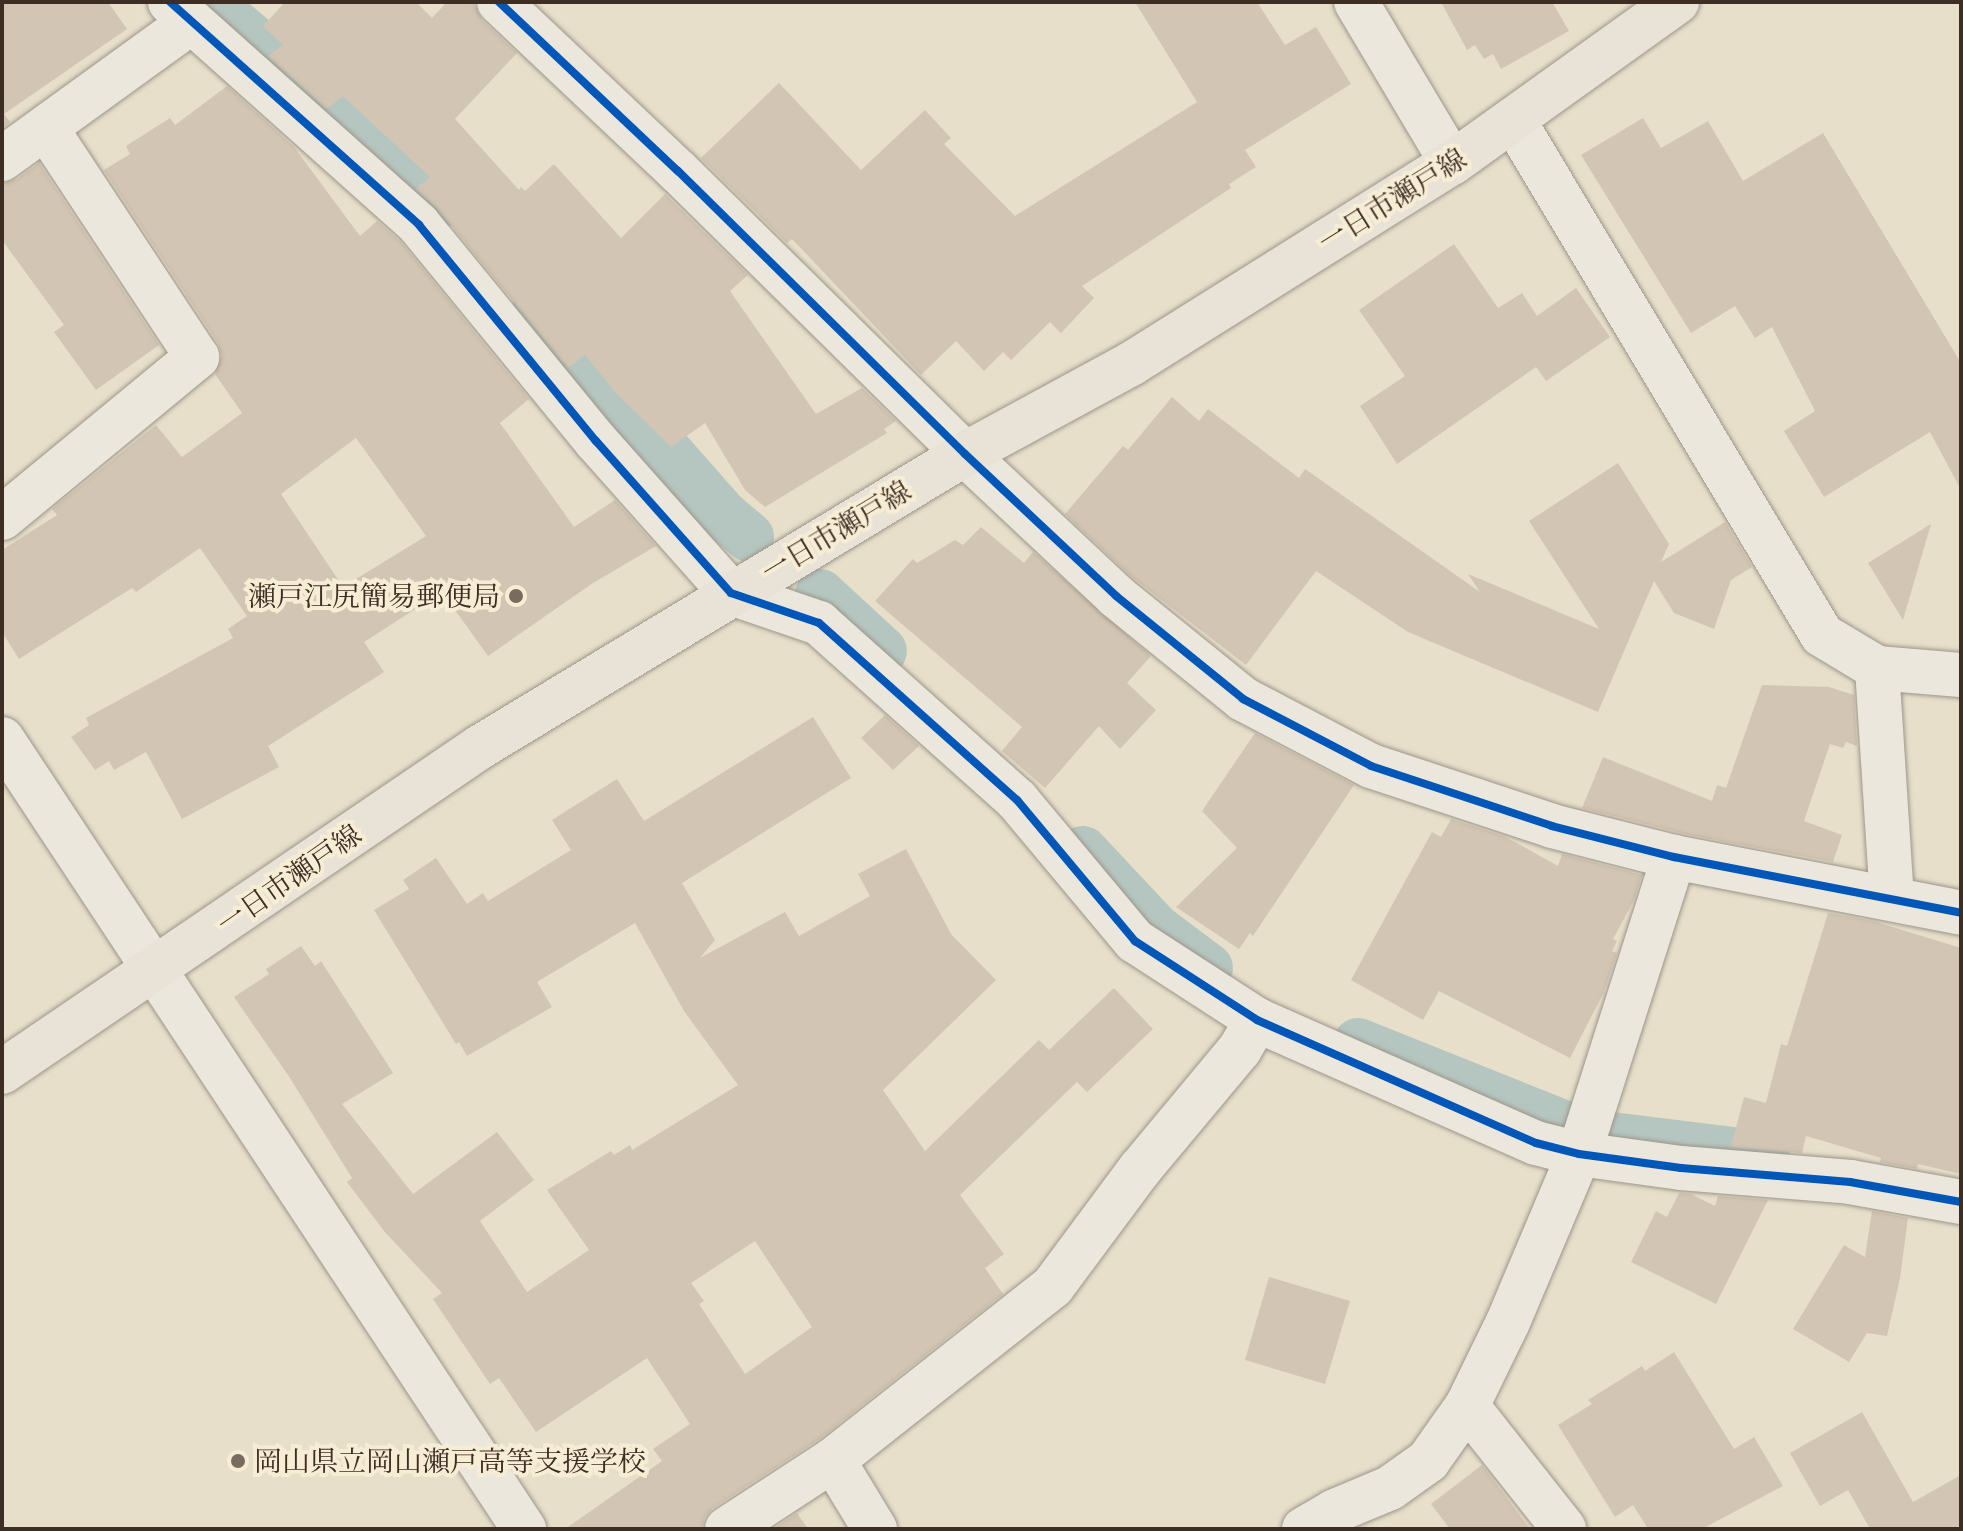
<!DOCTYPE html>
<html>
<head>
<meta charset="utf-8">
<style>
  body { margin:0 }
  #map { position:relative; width:1963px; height:1531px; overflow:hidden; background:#e7dfca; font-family:"Libre Caslon Text","Noto Serif JP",serif }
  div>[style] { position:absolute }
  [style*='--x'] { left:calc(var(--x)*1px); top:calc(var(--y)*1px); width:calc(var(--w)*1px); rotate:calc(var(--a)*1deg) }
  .canal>* { height:50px; margin:-25px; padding:0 25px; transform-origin:25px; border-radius:25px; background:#b5c6c0 }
  .building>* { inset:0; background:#d3c5b3 }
  .roads { filter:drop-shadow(0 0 2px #9d968a) drop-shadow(0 0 2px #9d968a) }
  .minor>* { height:44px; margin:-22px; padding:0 22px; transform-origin:22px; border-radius:22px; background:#ebe7dd }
  .major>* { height:44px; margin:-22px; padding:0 22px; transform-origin:22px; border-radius:22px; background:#e8e2d7 }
  .cycleway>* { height:8px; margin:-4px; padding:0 4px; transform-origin:4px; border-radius:4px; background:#0057b8 }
  .dots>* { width:22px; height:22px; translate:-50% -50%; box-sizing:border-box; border:4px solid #f7edd5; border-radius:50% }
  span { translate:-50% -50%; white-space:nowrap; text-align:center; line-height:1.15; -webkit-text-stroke:8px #f7edd5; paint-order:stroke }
  .street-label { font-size:28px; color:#3e2d23 }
  .poi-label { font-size:28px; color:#3e2d23 }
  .right { translate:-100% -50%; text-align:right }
  .left { translate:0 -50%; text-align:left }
  .frame { position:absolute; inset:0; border:4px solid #3e2d23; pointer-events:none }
</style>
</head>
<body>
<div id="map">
  <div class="canal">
    <i style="--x:209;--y:2;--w:105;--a:40.4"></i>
    <i style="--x:289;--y:70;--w:158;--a:35.7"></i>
    <i style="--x:417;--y:162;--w:51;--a:49.8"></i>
    <i style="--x:538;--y:305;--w:280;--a:48.6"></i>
    <i style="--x:723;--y:515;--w:34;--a:40"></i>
    <i style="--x:820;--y:594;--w:84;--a:42.6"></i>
    <i style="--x:1083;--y:851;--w:107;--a:46.9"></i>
    <i style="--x:1156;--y:929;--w:65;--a:36.9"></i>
    <i style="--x:1358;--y:1043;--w:226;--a:21.8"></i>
    <i style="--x:1604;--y:1136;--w:162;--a:7.1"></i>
  </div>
  <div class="building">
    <i style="clip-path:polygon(2px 2px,108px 2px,127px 29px,4px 114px,10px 122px,2px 128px)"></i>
    <i style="clip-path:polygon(285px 2px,416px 2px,432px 18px,447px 2px,473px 2px,482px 20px,517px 53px,455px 119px,519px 190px,521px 187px,525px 191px,554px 164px,621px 238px,665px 194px,748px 275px,730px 291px,816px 414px,862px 388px,896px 421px,884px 429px,887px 433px,765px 507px,745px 490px,705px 423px,671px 447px,616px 393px,585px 355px,568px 368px,438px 209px,416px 189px,430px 177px,343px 96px,327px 109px,268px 56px,283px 45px,263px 26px)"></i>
    <i style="clip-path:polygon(1135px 2px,1257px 2px,1285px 45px,1316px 27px,1351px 84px,1245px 150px,1256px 167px,1229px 184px,1231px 188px,1082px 286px,1094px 298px,1061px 333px,1050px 322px,1011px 360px,1003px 352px,984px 371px,956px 341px,921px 375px,792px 239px,787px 243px,701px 158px,779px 83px,861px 170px,925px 110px,951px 138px,944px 144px,1015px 216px,1197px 102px)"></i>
    <i style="clip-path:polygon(1441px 2px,1552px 2px,1569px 31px,1501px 69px,1493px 54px,1484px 59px,1475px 45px,1467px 50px)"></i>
    <i style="clip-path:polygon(evenodd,227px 86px,294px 147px,360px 236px,377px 221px,401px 242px,529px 399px,500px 423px,574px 527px,615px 500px,656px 546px,593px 583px,488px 656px,442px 592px,364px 642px,384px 672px,268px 746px,279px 767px,182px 819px,146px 752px,114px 770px,109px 761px,95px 770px,71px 737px,89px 725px,86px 718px,233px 638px,228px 629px,247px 616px,200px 548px,136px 592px,132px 588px,19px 659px,2px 632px,2px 550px,57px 515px,52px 509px,156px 425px,182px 457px,242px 413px,215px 374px,222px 355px,218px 343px,104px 170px,130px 154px,126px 146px,170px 118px,175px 125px,227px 86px,356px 438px,426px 536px,343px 587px,281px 494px,356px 438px)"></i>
    <i style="clip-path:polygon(1643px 118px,1661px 148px,1708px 121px,1743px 181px,1823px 133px,1961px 363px,1961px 490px,1930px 432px,1824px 497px,1784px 431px,1815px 411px,1772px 327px,1755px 338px,1735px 306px,1691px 333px,1581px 155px)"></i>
    <i style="clip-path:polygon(39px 163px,159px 345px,96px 390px,54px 332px,64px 325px,2px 240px,2px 184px,17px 179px)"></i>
    <i style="clip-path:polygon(1454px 244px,1498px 308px,1522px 293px,1537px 316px,1576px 288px,1610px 337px,1546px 381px,1536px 367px,1397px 464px,1360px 406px,1405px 376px,1359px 310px)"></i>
    <i style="clip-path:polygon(1172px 397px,1199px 421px,1208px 409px,1299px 478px,1305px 469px,1480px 592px,1468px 574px,1599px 629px,1529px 521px,1618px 463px,1669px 544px,1661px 562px,1725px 522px,1752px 567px,1731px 580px,1714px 629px,1674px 613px,1654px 581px,1598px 712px,1408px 632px,1316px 571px,1246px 665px,1132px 577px,1065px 514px,1123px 446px,1128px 450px)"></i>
    <i style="clip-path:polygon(1931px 524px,1903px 620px,1868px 563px)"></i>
    <i style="clip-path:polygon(981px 527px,1024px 563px,1033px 552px,1151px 656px,1127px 683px,1156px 710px,1120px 749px,1099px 726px,1045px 788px,1002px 751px,1022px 727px,875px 601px,913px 559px,917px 563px,955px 540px,963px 545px)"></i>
    <i style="clip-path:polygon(1762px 685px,1829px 687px,1854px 695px,1857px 746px,1846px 742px,1843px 748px,1830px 744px,1804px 821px,1842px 835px,1833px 862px,1690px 835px,1582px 808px,1603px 757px,1712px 801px,1717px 785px,1726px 788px)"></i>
    <i style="clip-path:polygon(885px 715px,919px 746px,893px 770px,861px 738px)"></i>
    <i style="clip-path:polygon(evenodd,813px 717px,851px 778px,682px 883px,715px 940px,700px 958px,785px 912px,799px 936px,870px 896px,858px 874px,906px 849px,951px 934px,996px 980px,883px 1090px,925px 1151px,1039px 1040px,1049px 1050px,1114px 988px,1153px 1029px,1087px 1092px,1077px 1082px,960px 1195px,1004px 1254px,985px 1268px,1003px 1294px,818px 1440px,713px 1508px,705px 1517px,702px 1529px,565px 1529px,662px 1461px,653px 1449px,690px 1424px,647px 1358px,536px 1432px,499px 1378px,490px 1384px,433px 1299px,442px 1293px,384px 1231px,347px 1182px,352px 1178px,288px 1075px,234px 997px,269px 974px,266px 969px,301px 946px,315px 966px,321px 961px,393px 1073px,342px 1104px,413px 1194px,497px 1132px,534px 1180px,480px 1221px,527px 1292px,589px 1250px,547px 1190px,611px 1151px,614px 1155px,630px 1145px,632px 1150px,738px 1085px,684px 1011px,635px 923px,537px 982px,552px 1007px,467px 1056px,459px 1042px,456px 1044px,374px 910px,409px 889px,403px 880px,436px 858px,467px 904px,483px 893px,488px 901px,571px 850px,552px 820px,617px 779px,644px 821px,813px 717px,755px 1241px,812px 1327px,745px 1374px,699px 1304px,704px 1301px,691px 1283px,755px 1241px)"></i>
    <i style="clip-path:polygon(1255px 733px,1354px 785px,1253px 936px,1250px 933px,1239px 949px,1176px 907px,1237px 848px,1202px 811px)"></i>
    <i style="clip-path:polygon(1451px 819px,1506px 837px,1558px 866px,1562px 854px,1642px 875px,1634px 900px,1613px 939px,1617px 941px,1612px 951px,1617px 953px,1604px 992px,1570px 1058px,1439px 991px,1423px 1020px,1351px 980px,1432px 832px,1441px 837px)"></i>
    <i style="clip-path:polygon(1828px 913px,1873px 921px,1961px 948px,1961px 1174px,1918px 1164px,1917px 1169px,1880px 1162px,1881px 1158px,1806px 1136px,1802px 1153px,1731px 1147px,1744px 1097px,1766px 1103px,1781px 1044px,1787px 1046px)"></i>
    <i style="clip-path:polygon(1679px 1193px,1691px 1194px,1715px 1206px,1718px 1196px,1768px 1200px,1716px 1304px,1631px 1262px,1656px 1211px,1667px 1217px)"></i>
    <i style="clip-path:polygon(1872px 1211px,1908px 1218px,1900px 1278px,1887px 1336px,1867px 1333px,1849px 1362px,1793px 1329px,1844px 1245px,1865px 1257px)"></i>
    <i style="clip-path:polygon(1269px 1277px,1350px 1301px,1325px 1384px,1245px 1360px)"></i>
    <i style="clip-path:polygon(1674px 1352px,1734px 1449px,1754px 1437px,1783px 1486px,1702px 1529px,1648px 1529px,1633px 1505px,1615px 1517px,1558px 1425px,1592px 1404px,1588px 1400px,1642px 1366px,1645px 1371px)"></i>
    <i style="clip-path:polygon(1862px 1412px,1913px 1502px,1961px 1475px,1961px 1529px,1866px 1529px,1869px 1527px,1848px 1490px,1820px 1506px,1790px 1453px)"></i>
    <i style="clip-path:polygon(1482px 1465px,1530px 1529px,1450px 1529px,1431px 1504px)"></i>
    <i style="clip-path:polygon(797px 1513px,808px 1529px,773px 1529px)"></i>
  </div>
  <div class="roads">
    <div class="minor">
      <i style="--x:170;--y:2;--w:334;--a:41.8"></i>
      <i style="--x:419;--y:225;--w:279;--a:50.7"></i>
      <i style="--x:596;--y:441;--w:203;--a:48.4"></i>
      <i style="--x:731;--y:593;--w:93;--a:18.8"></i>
      <i style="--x:819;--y:623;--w:266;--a:41.8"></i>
      <i style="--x:1017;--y:800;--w:184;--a:50.1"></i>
      <i style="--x:1135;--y:941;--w:145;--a:32.9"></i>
      <i style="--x:1257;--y:1020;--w:305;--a:23.8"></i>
      <i style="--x:1536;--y:1143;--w:44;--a:14.3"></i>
      <i style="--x:1579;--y:1154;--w:103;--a:7.8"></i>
      <i style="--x:1681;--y:1168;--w:170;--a:4.7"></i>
      <i style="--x:1850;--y:1182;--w:113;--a:10.2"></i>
      <i style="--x:499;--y:2;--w:246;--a:43.4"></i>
      <i style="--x:678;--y:171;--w:403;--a:44.6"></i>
      <i style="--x:965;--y:454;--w:207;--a:43.2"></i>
      <i style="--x:1116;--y:596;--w:164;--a:39"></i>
      <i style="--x:1243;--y:699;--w:144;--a:27.6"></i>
      <i style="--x:1371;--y:766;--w:191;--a:18.3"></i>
      <i style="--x:1552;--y:826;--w:126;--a:14.3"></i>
      <i style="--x:1674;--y:857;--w:292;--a:11"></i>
      <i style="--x:1356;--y:2;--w:187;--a:59.2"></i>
      <i style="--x:1514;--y:121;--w:599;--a:59.07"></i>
      <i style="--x:1822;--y:635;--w:64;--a:31"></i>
      <i style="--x:1877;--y:668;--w:84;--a:4.8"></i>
      <i style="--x:2;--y:159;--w:233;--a:-35.9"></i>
      <i style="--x:2;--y:518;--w:253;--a:-39.5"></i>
      <i style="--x:197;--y:357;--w:274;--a:-123.4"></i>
      <i style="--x:1877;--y:668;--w:230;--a:86.3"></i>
      <i style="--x:2;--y:739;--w:947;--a:56.54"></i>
      <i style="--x:1467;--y:1406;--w:157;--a:51.7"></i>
      <i style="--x:833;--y:1460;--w:81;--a:58.7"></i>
      <i style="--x:727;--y:1529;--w:126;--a:-33.1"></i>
      <i style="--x:833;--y:1460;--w:280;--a:-38.3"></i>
      <i style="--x:1053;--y:1286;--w:146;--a:-53.4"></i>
      <i style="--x:1140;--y:1169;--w:156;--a:-50.2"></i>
      <i style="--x:1240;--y:1049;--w:34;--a:-60"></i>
      <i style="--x:1304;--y:1529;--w:36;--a:-30"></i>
      <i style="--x:1335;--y:1511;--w:60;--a:-22.7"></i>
      <i style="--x:1390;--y:1488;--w:47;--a:-35.4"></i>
      <i style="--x:1428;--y:1461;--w:67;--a:-54.7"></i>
      <i style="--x:1467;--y:1406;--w:93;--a:-64"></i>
      <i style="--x:1508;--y:1322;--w:182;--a:-67.1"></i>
      <i style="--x:1579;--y:1154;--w:312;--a:-72.3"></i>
    </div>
    <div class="major">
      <i style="--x:2;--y:1072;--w:578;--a:-34.21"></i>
      <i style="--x:480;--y:747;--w:567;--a:-31.14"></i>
      <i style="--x:965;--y:454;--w:189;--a:-28.5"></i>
      <i style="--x:1131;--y:364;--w:379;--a:-32.1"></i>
      <i style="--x:1452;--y:163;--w:277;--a:-35.6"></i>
    </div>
  </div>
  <div class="cycleway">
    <i style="--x:170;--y:2;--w:334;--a:41.8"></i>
    <i style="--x:419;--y:225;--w:279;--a:50.7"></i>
    <i style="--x:596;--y:441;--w:203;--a:48.4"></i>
    <i style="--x:731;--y:593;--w:93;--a:18.8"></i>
    <i style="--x:819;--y:623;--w:266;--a:41.8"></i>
    <i style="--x:1017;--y:800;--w:184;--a:50.1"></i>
    <i style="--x:1135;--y:941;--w:145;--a:32.9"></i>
    <i style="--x:1257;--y:1020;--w:305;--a:23.8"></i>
    <i style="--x:1536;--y:1143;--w:44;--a:14.3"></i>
    <i style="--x:1579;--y:1154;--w:103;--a:7.8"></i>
    <i style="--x:1681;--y:1168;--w:170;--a:4.7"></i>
    <i style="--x:1850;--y:1182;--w:113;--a:10.2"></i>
    <i style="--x:499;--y:2;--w:246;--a:43.4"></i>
    <i style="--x:678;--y:171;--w:403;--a:44.6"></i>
    <i style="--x:965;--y:454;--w:207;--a:43.2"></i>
    <i style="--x:1116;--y:596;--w:164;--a:39"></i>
    <i style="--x:1243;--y:699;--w:144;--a:27.6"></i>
    <i style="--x:1371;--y:766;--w:191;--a:18.3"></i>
    <i style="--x:1552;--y:826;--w:126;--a:14.3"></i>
    <i style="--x:1674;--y:857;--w:292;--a:11"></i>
  </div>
  <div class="dots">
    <i style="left:516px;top:596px;background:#796b5d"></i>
    <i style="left:238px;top:1461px;background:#796b5d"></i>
  </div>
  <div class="street-label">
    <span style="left:1392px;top:200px;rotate:-32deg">一日市瀬戸線</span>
    <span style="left:836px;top:531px;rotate:-31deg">一日市瀬戸線</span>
    <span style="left:289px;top:879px;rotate:-35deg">一日市瀬戸線</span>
  </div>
  <div class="poi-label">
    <span class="right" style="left:500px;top:596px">瀬戸江尻簡易郵便局</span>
    <span class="left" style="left:254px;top:1461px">岡山県立岡山瀬戸高等支援学校</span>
  </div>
  <div class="frame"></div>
</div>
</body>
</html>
